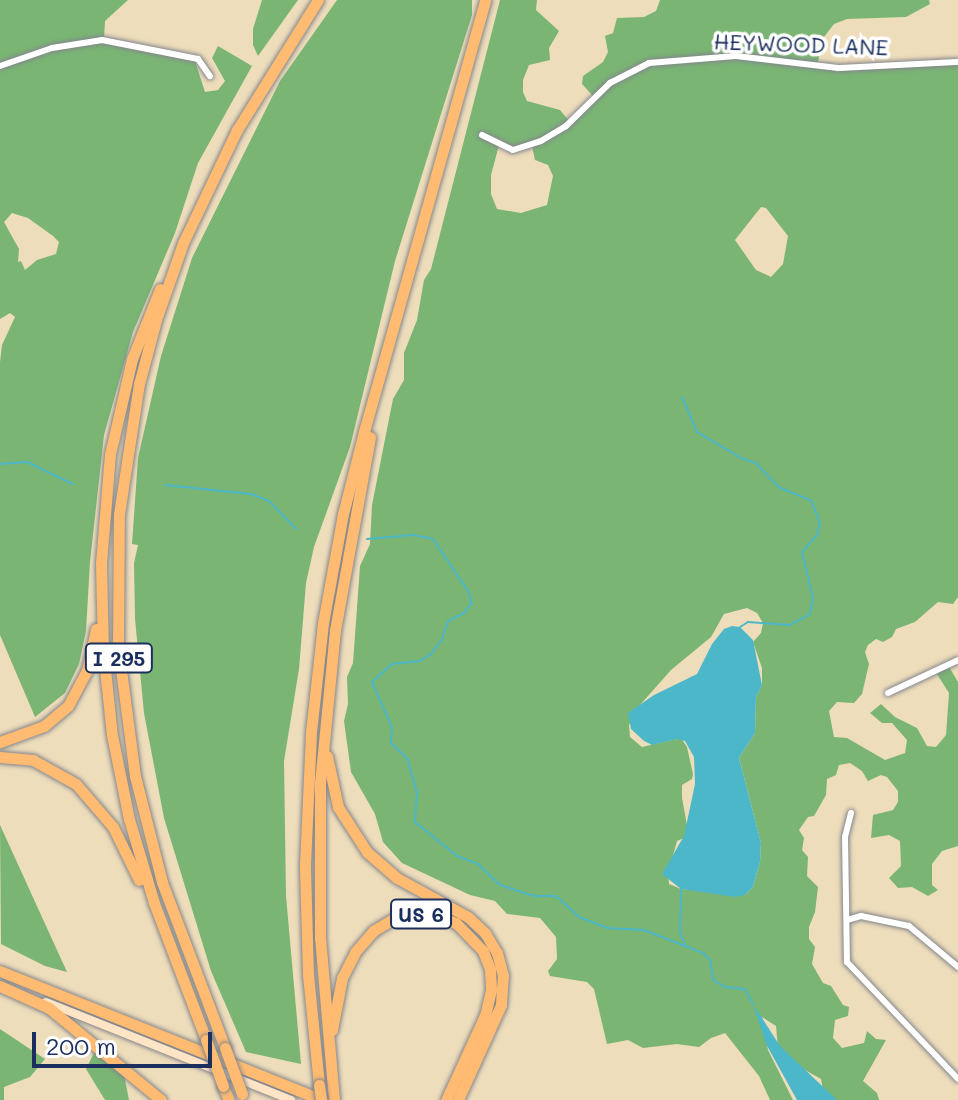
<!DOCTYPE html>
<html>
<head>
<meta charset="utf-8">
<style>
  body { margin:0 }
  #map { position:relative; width:958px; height:1100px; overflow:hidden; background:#edb; font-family:Mali,sans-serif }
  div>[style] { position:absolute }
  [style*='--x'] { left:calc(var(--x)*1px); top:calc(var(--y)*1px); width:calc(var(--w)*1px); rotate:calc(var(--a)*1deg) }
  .forest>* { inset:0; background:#7ab574 }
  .water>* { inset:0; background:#4db7ca }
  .stream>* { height:2px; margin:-1px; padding:0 1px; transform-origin:1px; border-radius:1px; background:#4db7ca }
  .roads { filter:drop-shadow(0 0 2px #84868c) drop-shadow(0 0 2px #84868c) }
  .street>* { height:6px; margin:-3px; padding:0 3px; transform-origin:3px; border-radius:3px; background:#fff }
  .secondary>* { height:8px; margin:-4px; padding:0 4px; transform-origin:4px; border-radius:4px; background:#ffe4c6 }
  .highway>* { height:11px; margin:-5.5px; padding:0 5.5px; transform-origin:5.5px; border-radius:5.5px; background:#febb71 }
  .bridges { filter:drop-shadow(0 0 2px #84868c) drop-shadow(0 0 2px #84868c) }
  .highway-bridge>* { height:11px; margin:-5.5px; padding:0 5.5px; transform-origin:5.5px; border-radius:5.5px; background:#febb71 }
  span { translate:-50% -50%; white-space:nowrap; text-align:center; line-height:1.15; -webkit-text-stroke:7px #fff; paint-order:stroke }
  .shield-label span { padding:2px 6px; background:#fff; border:2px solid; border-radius:6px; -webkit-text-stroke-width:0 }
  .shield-label { font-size:20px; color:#1b2f5e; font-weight:700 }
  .street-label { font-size:22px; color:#1b2f5e }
  .scale { position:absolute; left:32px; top:1032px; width:180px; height:36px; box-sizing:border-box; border:4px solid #1b2f5e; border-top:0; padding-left:10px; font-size:24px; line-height:28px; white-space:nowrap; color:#1b2f5e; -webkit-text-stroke:6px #fff; paint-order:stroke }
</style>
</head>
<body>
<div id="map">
  <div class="forest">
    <i style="clip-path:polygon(evenodd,0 0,128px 0,105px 21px,104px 40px,195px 61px,205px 92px,218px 90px,225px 81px,212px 58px,218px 46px,252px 66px,198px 163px,175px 233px,133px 332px,104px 435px,90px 562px,86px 631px,79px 664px,65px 693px,35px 717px,0 635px,0 362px,2px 345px,15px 317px,10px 313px,0 319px,0 0,12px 213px,28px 218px,53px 236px,59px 242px,56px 254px,37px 260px,25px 270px,21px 261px,18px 262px,19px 249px,4px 222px,12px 213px)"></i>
    <i style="clip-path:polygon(262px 0,298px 0,258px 56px,253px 45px,253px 29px)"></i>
    <i style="clip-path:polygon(337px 0,472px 0,472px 15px,395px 261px,350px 447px,314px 547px,306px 583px,299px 669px,284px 761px,286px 896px,301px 1064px,246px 1052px,211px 971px,164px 818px,144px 713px,135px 619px,134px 563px,138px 545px,132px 544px,138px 458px,161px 356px,192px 258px,280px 81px)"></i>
    <i style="clip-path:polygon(evenodd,500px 0,537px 0,536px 10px,559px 31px,549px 48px,550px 60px,529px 65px,523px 80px,523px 92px,527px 101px,560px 110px,570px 122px,593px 96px,582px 84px,583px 76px,603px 62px,608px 52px,605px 36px,613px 33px,617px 18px,644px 17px,656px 11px,660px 0,929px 0,930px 4px,906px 17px,847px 19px,834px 24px,821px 41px,818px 63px,835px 67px,958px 61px,958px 597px,953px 604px,938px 602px,915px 622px,896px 629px,892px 637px,883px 642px,876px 639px,868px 645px,865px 652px,869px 664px,862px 694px,854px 703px,837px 702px,829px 711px,834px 737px,847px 738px,885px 760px,905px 753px,907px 740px,892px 723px,882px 723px,870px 713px,881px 704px,895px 717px,917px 728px,927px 746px,936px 747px,946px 735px,949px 693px,935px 671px,948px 665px,958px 682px,958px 846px,942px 851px,932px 864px,932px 885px,938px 890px,928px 896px,912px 887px,898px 888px,889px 878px,901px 866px,900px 841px,889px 835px,871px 838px,873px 815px,893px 810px,898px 802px,898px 791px,887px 777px,881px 775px,868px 781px,862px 771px,850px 763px,839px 765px,836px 775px,827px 779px,826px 795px,814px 816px,808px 817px,799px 830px,804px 838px,802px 850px,808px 857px,807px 876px,818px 887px,815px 912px,809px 927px,809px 939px,815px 947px,812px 964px,823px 983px,831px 986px,843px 1005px,849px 1007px,848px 1016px,835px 1020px,833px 1038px,842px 1048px,864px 1043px,867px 1031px,876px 1039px,886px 1040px,863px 1081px,877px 1093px,879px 1100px,832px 1100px,823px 1090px,821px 1079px,787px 1060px,778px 1048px,776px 1026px,762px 1017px,768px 1050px,793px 1100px,770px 1100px,759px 1076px,725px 1033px,711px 1038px,699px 1047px,677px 1044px,643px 1048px,628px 1040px,607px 1044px,594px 989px,587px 982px,550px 976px,548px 971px,557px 959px,556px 937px,540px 918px,507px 914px,495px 901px,470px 895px,402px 863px,383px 842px,375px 814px,351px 772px,344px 721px,348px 704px,347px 677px,353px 663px,360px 566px,370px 544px,372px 505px,393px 399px,404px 380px,404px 353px,417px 320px,424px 280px,431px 269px,500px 0,499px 145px,514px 149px,532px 146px,535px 160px,548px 165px,553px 176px,547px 205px,521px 213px,497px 209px,491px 194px,491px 175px,499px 145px,500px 0,761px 207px,766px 208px,788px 236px,783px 264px,771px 277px,756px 270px,735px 240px,761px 207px,500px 0,747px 608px,757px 613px,763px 623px,761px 633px,753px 642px,762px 668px,762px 685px,756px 697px,755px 733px,739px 758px,761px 843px,760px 862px,753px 887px,745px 895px,681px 889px,669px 884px,668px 873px,677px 841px,689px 836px,682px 798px,682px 785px,692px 779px,693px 774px,687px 747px,681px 738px,642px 747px,630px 737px,629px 725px,640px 705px,671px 670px,711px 637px,724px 614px,747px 608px)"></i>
    <i style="clip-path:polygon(0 825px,67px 972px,45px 966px,1px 944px)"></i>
    <i style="clip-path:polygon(0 1029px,45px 1059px,30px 1077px,4px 1087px,4px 1100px,0 1100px)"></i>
    <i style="clip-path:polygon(96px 1049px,123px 1070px,129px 1100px,105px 1100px,86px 1069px)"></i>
  </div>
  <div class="water">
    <i style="clip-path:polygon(732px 626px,740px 627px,753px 640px,762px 685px,756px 697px,755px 733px,739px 758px,761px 843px,760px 862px,753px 887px,745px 895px,735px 897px,681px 889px,662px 874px,684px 836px,695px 784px,694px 757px,685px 741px,677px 739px,652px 745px,644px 741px,631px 729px,628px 713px,654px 695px,697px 674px,712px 644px,724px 629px)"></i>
    <i style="clip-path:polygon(753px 1004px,780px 1046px,837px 1100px,797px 1100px,766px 1044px)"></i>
  </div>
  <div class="stream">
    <i style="--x:682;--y:397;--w:38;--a:67"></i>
    <i style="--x:697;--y:432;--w:53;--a:30.4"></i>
    <i style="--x:743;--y:459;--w:14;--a:17"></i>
    <i style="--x:756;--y:463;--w:33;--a:47"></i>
    <i style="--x:778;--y:487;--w:35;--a:22"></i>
    <i style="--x:811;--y:500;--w:25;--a:69"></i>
    <i style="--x:820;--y:523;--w:12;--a:104"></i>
    <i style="--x:817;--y:535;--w:23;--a:131"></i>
    <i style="--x:802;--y:552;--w:47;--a:76.6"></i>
    <i style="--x:813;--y:598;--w:16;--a:101"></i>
    <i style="--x:810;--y:614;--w:23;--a:151"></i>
    <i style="--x:790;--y:625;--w:42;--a:-175.9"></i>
    <i style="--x:748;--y:622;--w:9;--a:148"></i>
    <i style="--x:0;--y:464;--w:27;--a:-4"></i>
    <i style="--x:27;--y:462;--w:51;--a:25.6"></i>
    <i style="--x:165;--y:485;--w:86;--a:6"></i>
    <i style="--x:251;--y:494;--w:19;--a:21"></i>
    <i style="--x:269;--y:501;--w:39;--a:46"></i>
    <i style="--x:367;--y:539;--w:46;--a:-5"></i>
    <i style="--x:413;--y:535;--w:20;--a:11"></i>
    <i style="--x:433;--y:539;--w:63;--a:56.1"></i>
    <i style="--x:468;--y:591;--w:13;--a:72"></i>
    <i style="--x:472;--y:603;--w:13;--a:129"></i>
    <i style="--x:464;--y:613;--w:18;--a:153"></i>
    <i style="--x:448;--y:621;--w:21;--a:109"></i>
    <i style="--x:441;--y:641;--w:16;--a:128"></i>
    <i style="--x:431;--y:654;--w:13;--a:148"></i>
    <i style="--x:420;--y:661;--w:28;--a:174"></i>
    <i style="--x:392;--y:664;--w:27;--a:138"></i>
    <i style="--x:372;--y:682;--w:49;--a:66"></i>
    <i style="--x:392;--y:727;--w:16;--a:94"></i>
    <i style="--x:391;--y:743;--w:22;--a:43"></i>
    <i style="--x:407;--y:758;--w:35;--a:74"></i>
    <i style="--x:417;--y:792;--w:30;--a:94"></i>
    <i style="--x:415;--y:822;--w:54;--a:39"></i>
    <i style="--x:457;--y:856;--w:22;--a:21"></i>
    <i style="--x:478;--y:864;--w:30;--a:44"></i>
    <i style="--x:500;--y:885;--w:36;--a:18"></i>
    <i style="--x:534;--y:896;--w:22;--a:0"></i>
    <i style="--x:556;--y:896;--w:31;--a:42"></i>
    <i style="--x:579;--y:917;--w:30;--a:21"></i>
    <i style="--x:607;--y:928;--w:37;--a:3"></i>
    <i style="--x:644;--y:930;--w:63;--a:21.3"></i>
    <i style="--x:703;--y:953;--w:10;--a:45"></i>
    <i style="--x:710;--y:960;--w:20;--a:81"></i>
    <i style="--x:713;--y:980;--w:14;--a:30"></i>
    <i style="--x:725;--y:987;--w:20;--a:6"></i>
    <i style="--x:745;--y:989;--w:17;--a:62"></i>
    <i style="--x:681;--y:889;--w:43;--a:91.3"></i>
    <i style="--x:680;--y:932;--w:15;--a:70"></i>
  </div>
  <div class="roads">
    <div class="street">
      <i style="--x:0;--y:66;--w:55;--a:-19.1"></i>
      <i style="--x:52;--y:48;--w:51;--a:-9.1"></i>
      <i style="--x:102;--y:40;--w:98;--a:11.2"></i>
      <i style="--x:198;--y:59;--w:21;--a:55"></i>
      <i style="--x:482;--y:135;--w:34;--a:26"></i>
      <i style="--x:513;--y:150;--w:29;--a:-18"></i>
      <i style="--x:541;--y:141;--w:29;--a:-31"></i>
      <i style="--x:566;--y:126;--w:62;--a:-44.3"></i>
      <i style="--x:610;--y:83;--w:44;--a:-27.1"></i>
      <i style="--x:649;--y:63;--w:87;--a:-4.6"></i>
      <i style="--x:736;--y:56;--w:103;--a:6.7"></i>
      <i style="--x:838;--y:68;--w:120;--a:-2.9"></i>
      <i style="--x:888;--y:693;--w:77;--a:-25.2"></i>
      <i style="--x:851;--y:813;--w:25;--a:104"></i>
      <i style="--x:845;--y:837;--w:125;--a:89.1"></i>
      <i style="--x:847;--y:962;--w:161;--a:46.5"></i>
      <i style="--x:847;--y:920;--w:15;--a:-16"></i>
      <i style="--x:861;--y:916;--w:49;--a:11.8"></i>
      <i style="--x:909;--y:926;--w:64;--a:39.9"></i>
    </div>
    <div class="secondary">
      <i style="--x:46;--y:1002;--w:264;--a:21.8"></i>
    </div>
    <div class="highway">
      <i style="--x:160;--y:289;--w:75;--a:111.8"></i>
      <i style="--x:132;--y:359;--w:98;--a:103"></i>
      <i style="--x:110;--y:454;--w:109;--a:94.7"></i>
      <i style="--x:101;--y:563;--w:87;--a:88.7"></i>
      <i style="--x:103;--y:650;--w:85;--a:84"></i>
      <i style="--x:112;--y:735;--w:86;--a:78.6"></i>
      <i style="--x:129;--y:819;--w:88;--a:73.4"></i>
      <i style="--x:154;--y:903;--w:147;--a:69.2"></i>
      <i style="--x:0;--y:742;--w:47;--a:-20"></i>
      <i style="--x:44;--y:726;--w:31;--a:-40"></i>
      <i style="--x:68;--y:706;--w:40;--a:-62"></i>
      <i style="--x:87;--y:671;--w:43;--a:-77.9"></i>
      <i style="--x:327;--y:756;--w:52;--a:77.8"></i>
      <i style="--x:338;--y:807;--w:54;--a:57.2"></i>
      <i style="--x:367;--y:852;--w:40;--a:41"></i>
      <i style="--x:397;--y:878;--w:81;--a:28.8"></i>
      <i style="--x:468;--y:917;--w:23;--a:43"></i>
      <i style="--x:485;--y:933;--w:23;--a:59"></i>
      <i style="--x:497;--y:953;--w:23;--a:75"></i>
      <i style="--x:503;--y:975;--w:30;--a:94"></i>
      <i style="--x:501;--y:1005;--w:104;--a:114.4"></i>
      <i style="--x:0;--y:757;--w:33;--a:5"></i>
      <i style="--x:33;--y:760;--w:49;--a:29.2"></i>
      <i style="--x:76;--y:784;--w:57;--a:49.3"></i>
      <i style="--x:113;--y:827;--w:59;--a:63.9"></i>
      <i style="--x:0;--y:971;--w:347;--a:21.8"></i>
      <i style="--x:0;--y:986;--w:54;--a:24.2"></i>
      <i style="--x:49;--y:1008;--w:145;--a:39.4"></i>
      <i style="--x:332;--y:1030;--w:53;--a:-79.1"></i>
      <i style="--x:342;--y:978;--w:29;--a:-63"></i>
      <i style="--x:355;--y:952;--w:28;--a:-49"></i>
      <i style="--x:373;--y:931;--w:27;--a:-31"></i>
      <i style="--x:396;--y:917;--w:19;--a:-12"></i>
      <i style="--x:415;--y:913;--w:20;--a:6"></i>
      <i style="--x:435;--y:915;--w:22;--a:21"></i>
      <i style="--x:456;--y:923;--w:39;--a:46"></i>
      <i style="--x:483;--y:951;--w:19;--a:69"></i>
      <i style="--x:490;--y:969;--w:21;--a:87"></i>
      <i style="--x:491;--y:990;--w:26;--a:103"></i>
      <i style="--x:485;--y:1015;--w:94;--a:114.6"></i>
      <i style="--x:225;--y:1048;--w:178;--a:-110.8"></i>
      <i style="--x:162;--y:882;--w:109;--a:-104.3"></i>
      <i style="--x:135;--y:776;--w:131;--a:-97.5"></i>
      <i style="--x:118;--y:646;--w:132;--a:-89.6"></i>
      <i style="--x:119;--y:514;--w:132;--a:-81.3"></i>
      <i style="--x:139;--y:384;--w:66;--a:-75.1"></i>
      <i style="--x:156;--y:320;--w:82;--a:-70.7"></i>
      <i style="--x:183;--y:243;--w:125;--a:-64.5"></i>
      <i style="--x:237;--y:130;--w:153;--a:-58.1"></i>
      <i style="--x:319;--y:1085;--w:111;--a:-95.7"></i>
      <i style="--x:308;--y:975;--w:110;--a:-91.6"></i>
      <i style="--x:305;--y:865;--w:133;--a:-87.4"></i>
      <i style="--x:311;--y:732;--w:110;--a:-83.7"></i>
      <i style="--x:323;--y:623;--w:111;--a:-79.6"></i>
      <i style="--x:343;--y:514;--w:89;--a:-75.7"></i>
      <i style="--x:365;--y:428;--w:445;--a:-74.3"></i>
      <i style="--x:223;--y:1086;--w:15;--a:67"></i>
      <i style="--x:334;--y:1100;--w:163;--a:-94.9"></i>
      <i style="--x:320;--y:938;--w:155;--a:-90"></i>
      <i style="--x:320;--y:783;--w:154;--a:-84.4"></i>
      <i style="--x:335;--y:630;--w:196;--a:-79.7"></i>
    </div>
  </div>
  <div class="bridges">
    <div class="highway-bridge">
      <i style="--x:206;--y:1040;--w:49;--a:69.7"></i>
      <i style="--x:225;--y:1048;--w:49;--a:69.7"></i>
      <i style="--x:319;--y:1085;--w:15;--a:82"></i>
    </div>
  </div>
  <div class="shield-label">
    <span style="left:119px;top:658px">I 295</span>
    <span style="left:421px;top:914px">US 6</span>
  </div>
  <div class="street-label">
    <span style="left:801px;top:44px;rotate:2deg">HEYWOOD LANE</span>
  </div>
  <div class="scale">200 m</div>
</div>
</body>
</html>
